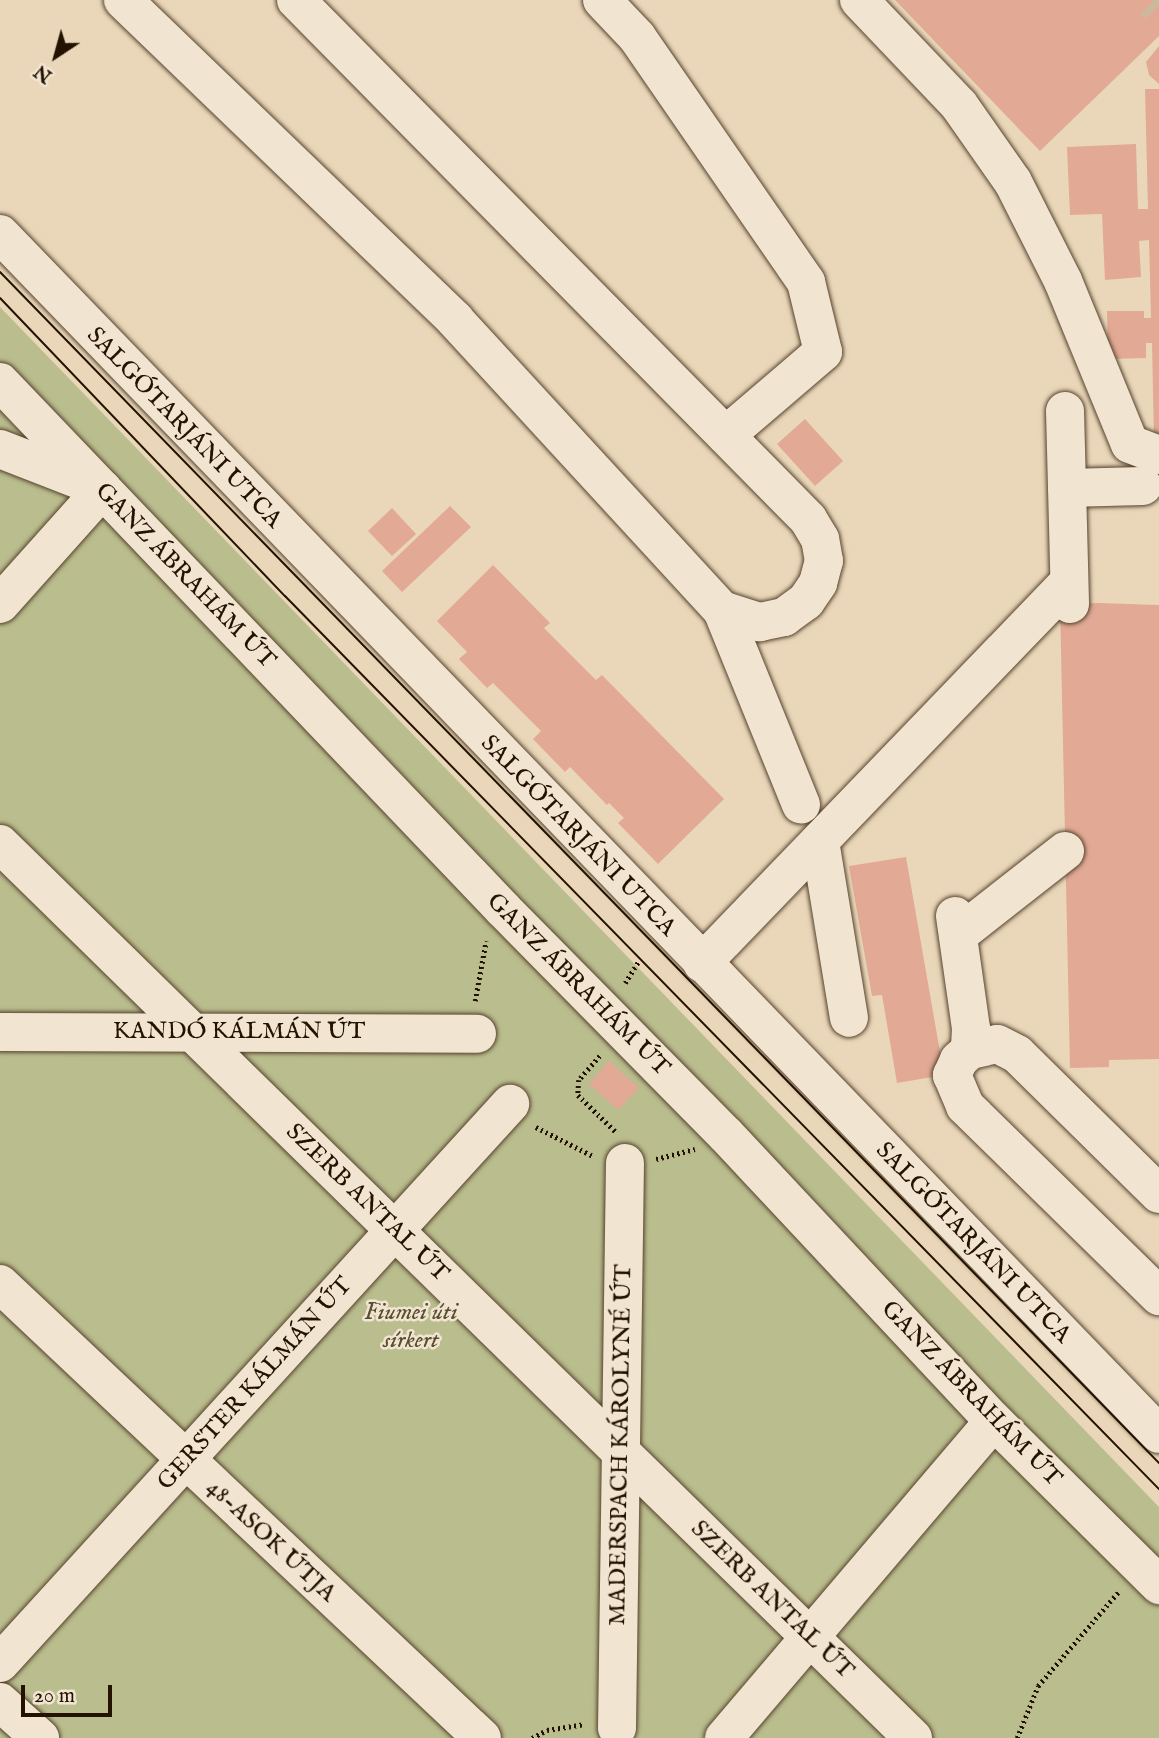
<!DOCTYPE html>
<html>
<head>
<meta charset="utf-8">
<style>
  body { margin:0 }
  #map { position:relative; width:1159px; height:1738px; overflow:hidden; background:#ead7b9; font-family:"IM FELL English",serif }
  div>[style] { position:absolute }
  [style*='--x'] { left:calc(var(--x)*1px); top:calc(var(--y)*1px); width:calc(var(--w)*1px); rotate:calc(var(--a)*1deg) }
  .green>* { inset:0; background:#babd8d }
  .building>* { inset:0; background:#e2a995 }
  .minor-tunnel>* { height:38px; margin-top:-19px; transform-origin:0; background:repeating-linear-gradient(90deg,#ccb99d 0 38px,transparent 0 57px) }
  .path>* { height:4.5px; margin-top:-2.25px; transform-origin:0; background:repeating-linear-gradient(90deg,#241200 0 2px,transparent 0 5.5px) }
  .roads { filter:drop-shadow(0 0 2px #56432e) drop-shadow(0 0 2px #56432e) }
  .minor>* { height:38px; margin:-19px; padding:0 19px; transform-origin:19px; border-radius:19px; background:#f1e5d2 }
  .tram>* { height:2px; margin:-1px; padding:0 1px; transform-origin:1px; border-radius:1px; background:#241200 }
  span { translate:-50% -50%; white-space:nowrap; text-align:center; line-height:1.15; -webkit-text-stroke:5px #f1e5d2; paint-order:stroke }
  .street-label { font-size:24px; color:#241200 }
  .park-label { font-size:24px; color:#584e31; font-style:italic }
  .north { position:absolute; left:21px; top:21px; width:70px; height:70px; -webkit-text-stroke:5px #f1e5d2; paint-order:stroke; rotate:216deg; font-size:19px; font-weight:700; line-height:28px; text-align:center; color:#241200 }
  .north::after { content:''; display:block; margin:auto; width:24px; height:32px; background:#241200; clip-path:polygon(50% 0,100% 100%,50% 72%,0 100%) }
  .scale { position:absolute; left:21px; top:1685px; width:91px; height:32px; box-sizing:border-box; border:4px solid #241200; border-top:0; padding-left:9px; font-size:21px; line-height:24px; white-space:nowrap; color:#241200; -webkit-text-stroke:5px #f1e5d2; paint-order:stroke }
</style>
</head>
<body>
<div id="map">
  <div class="green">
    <i style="clip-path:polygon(0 307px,1159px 1507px,1159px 1738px,0 1738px)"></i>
  </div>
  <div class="building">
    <i style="clip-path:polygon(895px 0,1159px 0,1159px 36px,1040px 151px)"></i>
    <i style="clip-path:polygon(1159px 46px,1159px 84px,1149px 75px,1146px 62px)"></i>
    <i style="clip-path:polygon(1145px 89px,1159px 89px,1159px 442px,1154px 442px,1152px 343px,1146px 343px,1146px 358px,1108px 359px,1107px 311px,1144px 311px,1144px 318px,1151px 318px,1149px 240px,1139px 241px,1141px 277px,1105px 280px,1102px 214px,1070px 215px,1067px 147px,1136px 144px,1138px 209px,1148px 209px)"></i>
    <i style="clip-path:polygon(805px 419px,843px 461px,815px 486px,777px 444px)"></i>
    <i style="clip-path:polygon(450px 506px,471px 527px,402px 592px,382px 571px)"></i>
    <i style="clip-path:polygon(392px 508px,416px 534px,392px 556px,368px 531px)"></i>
    <i style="clip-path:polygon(493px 565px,550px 623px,544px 628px,596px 680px,602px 675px,724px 799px,658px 864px,618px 823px,624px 818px,609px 803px,607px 805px,570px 767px,565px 772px,533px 739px,541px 731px,493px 683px,487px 688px,459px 659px,467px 652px,437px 621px)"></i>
    <i style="clip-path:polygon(1099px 603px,1159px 605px,1159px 1059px,1109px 1060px,1109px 1067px,1070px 1068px,1060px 604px)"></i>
    <i style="clip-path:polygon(906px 857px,944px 1075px,897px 1083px,882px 995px,872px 996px,849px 866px)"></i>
    <i style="clip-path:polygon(609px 1061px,639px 1088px,618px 1110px,589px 1084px)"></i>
  </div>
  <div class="minor-tunnel">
    <i style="--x:1154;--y:0;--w:7;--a:45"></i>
  </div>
  <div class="path">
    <i style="--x:625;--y:983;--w:25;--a:-58"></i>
    <i style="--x:475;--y:1001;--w:61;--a:-79.6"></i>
    <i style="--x:600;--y:1056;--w:32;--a:131"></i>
    <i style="--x:579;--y:1080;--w:15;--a:94"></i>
    <i style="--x:578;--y:1095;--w:53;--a:44.2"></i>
    <i style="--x:536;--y:1127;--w:64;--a:27"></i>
    <i style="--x:656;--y:1159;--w:40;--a:-14.4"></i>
    <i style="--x:532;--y:1738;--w:17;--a:-28"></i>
    <i style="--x:547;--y:1730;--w:37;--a:-9"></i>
    <i style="--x:1017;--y:1738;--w:56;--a:-68"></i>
    <i style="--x:1038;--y:1686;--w:125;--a:-49.5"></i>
  </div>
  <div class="roads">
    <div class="minor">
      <i style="--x:123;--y:0;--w:461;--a:43.9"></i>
      <i style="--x:455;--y:320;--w:394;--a:47.4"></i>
      <i style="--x:722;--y:610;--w:40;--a:18"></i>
      <i style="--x:760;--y:622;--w:25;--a:-12"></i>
      <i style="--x:784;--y:617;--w:27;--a:-36"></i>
      <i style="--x:806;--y:601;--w:22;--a:-56"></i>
      <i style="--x:818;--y:583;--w:23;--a:-75"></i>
      <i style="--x:824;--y:561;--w:22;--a:-100"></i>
      <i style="--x:820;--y:539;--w:23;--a:-121"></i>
      <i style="--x:808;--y:519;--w:729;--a:-134.61"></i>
      <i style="--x:602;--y:0;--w:51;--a:46.6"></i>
      <i style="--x:637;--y:37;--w:298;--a:55.4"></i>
      <i style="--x:806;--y:282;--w:72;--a:76.3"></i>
      <i style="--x:823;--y:352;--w:128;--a:139.4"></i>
      <i style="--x:859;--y:0;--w:145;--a:46.4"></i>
      <i style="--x:959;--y:105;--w:94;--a:55"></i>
      <i style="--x:1013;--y:182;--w:111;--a:63.2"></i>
      <i style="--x:1063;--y:281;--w:176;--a:67.7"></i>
      <i style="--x:1130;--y:444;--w:31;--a:21"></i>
      <i style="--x:0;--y:234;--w:1668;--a:46"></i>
      <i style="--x:0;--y:382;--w:729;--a:46.33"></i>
      <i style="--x:503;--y:909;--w:317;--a:45.4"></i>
      <i style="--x:726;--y:1135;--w:392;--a:46.9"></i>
      <i style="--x:994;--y:1421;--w:233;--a:44.8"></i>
      <i style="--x:1065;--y:411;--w:193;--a:88.5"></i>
      <i style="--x:0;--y:449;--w:100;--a:21.2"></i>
      <i style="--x:1067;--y:488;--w:76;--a:-1.5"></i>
      <i style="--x:0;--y:604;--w:154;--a:-48.2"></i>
      <i style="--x:722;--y:610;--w:210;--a:67.9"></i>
      <i style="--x:820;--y:841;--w:179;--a:80.7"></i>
      <i style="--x:0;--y:844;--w:1278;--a:44.4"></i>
      <i style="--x:955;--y:916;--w:113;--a:81.9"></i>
      <i style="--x:971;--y:1028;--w:22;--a:93"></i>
      <i style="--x:958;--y:935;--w:136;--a:-38.1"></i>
      <i style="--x:702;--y:963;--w:529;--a:-46.07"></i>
      <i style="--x:0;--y:1032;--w:477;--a:0.2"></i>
      <i style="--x:1159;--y:1194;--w:199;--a:-135.4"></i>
      <i style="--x:1017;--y:1054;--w:22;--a:-153"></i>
      <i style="--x:997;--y:1044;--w:28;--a:167"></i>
      <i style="--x:970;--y:1050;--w:15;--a:138"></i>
      <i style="--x:959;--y:1060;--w:17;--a:115"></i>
      <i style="--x:952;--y:1075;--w:34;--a:67"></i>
      <i style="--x:965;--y:1106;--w:272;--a:44.4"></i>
      <i style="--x:0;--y:1284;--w:662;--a:43.29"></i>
      <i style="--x:0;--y:1663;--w:757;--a:-47.62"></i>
      <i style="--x:0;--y:1702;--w:54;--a:42"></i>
      <i style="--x:617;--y:1728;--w:565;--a:-89.19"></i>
      <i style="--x:724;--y:1738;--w:416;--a:-49.6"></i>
    </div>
  </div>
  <div class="tram">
    <i style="--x:0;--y:272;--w:1662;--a:45.78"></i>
    <i style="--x:0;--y:298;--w:412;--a:46.3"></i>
    <i style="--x:285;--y:596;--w:1250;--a:45.62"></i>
  </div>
  <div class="street-label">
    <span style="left:184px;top:428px;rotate:46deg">SALGÓTARJÁNI UTCA</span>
    <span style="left:185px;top:576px;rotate:46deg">GANZ ÁBRAHÁM ÚT</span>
    <span style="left:578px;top:836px;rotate:46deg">SALGÓTARJÁNI UTCA</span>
    <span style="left:578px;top:985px;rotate:45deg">GANZ ÁBRAHÁM ÚT</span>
    <span style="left:239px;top:1032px">KANDÓ KÁLMÁN ÚT</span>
    <span style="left:367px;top:1203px;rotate:44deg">SZERB ANTAL ÚT</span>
    <span style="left:973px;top:1243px;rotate:46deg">SALGÓTARJÁNI UTCA</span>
    <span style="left:255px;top:1384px;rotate:-48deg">GERSTER KÁLMÁN ÚT</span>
    <span style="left:971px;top:1394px;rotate:46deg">GANZ ÁBRAHÁM ÚT</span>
    <span style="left:621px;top:1445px;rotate:-89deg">MADERSPACH KÁROLYNÉ ÚT</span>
    <span style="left:271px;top:1541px;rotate:43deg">48-ASOK ÚTJA</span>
    <span style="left:772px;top:1600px;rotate:44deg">SZERB ANTAL ÚT</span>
  </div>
  <div class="park-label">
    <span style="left:411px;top:1327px">Fiumei úti<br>sírkert</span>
  </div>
  <div class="north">N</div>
  <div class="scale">20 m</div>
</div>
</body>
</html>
